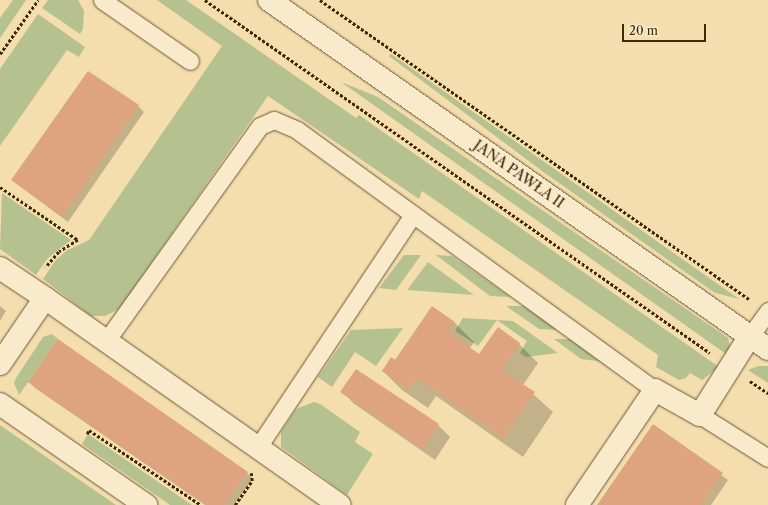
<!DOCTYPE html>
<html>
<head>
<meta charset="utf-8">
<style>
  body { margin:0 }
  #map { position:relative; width:768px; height:505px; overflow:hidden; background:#f4dead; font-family:"Libre Caslon Text",serif }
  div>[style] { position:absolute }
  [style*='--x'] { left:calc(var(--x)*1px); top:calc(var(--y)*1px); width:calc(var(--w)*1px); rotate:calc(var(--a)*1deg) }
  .green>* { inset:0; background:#b5c28f }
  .shadow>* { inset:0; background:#0003 }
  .building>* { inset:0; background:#dea47f }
  .path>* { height:2.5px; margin-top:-1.25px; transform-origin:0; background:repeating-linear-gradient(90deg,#3f280b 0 3px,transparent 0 5px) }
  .roads { filter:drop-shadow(0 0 1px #6c5634) drop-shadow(0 0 1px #6c5634) }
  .lane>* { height:17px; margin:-8.5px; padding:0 8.5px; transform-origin:8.5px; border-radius:8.5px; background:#f8eaca }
  .street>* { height:22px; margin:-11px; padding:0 11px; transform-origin:11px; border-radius:11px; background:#f8eaca }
  .secondary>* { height:22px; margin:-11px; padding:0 11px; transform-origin:11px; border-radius:11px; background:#f8eaca }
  span { translate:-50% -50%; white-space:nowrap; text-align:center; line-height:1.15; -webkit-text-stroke:4px #f8eaca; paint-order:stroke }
  .street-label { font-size:14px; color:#3f280b }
  .scale { position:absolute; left:622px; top:24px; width:84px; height:18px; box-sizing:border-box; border:2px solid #3f280b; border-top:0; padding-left:5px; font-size:12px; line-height:14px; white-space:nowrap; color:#3f280b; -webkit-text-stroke:3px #f8eaca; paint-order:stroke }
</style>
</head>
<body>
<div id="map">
  <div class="green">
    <i style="clip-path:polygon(13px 0,26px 0,0 38px,0 18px)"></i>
    <i style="clip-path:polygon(48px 0,78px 0,84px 11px,83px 29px,80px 34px,42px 8px)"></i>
    <i style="clip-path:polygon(157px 0,186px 0,356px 118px,359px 115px,719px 367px,702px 380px,690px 373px,686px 378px,679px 380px,656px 367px,658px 355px,422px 191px,419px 199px,268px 96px,119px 309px,105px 316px,91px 316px,43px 279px,55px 261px,66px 251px,89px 240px,222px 46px)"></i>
    <i style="clip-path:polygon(38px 14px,85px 47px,79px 57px,67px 50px,0 146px,0 69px)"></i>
    <i style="clip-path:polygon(391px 54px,739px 299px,715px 293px,542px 171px,389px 56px)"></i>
    <i style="clip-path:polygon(341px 82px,378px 97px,728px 338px,730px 347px,726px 354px)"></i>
    <i style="clip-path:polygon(2px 193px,71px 240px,47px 259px,36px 275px,0 249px)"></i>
    <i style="clip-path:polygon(404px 255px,421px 255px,396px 290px,379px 288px)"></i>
    <i style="clip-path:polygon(436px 255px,452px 256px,510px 297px,490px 296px)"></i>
    <i style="clip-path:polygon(428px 262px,474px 295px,407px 290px)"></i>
    <i style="clip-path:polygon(506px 306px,524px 306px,558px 330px,539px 329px)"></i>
    <i style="clip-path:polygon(463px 318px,513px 321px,558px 353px,526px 357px,520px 353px,527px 341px,497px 320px,478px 346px,455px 331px)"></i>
    <i style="clip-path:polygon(403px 328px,376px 366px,355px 352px,332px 387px,318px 377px,351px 330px)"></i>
    <i style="clip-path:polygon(52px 334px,58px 339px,19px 395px,14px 383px,16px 378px,43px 337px)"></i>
    <i style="clip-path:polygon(554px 339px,571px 339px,604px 362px,581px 359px)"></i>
    <i style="clip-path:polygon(758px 366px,768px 366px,768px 383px,748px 370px)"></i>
    <i style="clip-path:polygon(314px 402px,320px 404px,360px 432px,355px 442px,373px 454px,347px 495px,281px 447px,281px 432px,296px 409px)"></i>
    <i style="clip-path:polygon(0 425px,116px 505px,0 505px)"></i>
    <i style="clip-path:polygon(88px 434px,192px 505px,170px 505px,82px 444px)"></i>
  </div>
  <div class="shadow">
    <i style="clip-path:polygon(138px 106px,144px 112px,68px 222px,12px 180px)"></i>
    <i style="clip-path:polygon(0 306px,6px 311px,0 321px)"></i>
    <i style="clip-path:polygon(432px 307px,455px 323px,474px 342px,470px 348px,480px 355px,519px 344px,538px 363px,523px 385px,553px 412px,523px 457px,436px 396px,428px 408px,402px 390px,383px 371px,395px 361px)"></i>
    <i style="clip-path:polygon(58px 340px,247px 473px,253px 479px,234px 505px,205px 505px,35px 388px,29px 382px)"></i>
    <i style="clip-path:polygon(342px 391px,438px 425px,450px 437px,435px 460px,353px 403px)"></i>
    <i style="clip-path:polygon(653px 426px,728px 480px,711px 505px,598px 505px)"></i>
  </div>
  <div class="building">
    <i style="clip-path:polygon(88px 71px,139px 105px,62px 217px,11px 180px)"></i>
    <i style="clip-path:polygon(432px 306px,455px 322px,448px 332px,479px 354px,498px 327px,520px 343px,501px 370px,535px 392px,503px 438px,417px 378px,408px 389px,382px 371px,391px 357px,395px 360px)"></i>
    <i style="clip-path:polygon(58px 339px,248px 472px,224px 505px,206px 505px,28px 382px)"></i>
    <i style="clip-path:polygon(356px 369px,439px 424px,423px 449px,340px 392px)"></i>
    <i style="clip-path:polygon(653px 424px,723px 473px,701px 505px,597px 505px)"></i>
  </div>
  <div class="path">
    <i style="--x:205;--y:0;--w:616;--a:34.95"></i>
    <i style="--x:320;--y:0;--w:523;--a:34.88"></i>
    <i style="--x:0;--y:54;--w:66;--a:-54.9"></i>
    <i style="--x:0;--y:187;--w:94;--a:34.2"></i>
    <i style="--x:78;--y:240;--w:22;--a:148"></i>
    <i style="--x:59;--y:252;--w:20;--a:131"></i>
    <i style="--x:750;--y:381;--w:22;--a:34"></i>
    <i style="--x:87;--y:434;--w:4;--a:-63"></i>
    <i style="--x:89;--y:430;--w:135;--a:33.8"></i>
    <i style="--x:235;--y:505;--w:29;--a:-55"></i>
    <i style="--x:252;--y:481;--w:8;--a:-97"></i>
  </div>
  <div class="roads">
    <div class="lane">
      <i style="--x:102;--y:0;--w:107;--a:34.7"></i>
      <i style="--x:750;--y:336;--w:31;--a:-54"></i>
      <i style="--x:106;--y:341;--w:264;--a:-54.4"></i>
      <i style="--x:260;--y:126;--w:15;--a:-23"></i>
      <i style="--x:274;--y:120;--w:25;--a:23"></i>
      <i style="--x:297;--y:130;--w:442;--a:36"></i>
      <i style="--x:700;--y:415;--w:80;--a:32.3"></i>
      <i style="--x:258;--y:447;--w:279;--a:-56.3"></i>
    </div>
    <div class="street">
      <i style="--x:0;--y:268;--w:54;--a:33.7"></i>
      <i style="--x:45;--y:298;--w:80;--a:124.3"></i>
      <i style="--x:45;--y:298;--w:360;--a:35.1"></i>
      <i style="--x:0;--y:404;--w:178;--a:34.7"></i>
      <i style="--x:577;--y:505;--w:139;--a:-55.9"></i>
      <i style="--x:655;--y:390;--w:51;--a:29.1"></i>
      <i style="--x:700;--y:415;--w:93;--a:-57.7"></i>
    </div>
    <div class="secondary">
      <i style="--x:269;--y:0;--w:609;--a:34.97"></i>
    </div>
  </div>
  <div class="street-label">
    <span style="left:519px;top:174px;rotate:35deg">JANA PAWŁA II</span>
  </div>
  <div class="scale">20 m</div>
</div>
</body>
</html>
